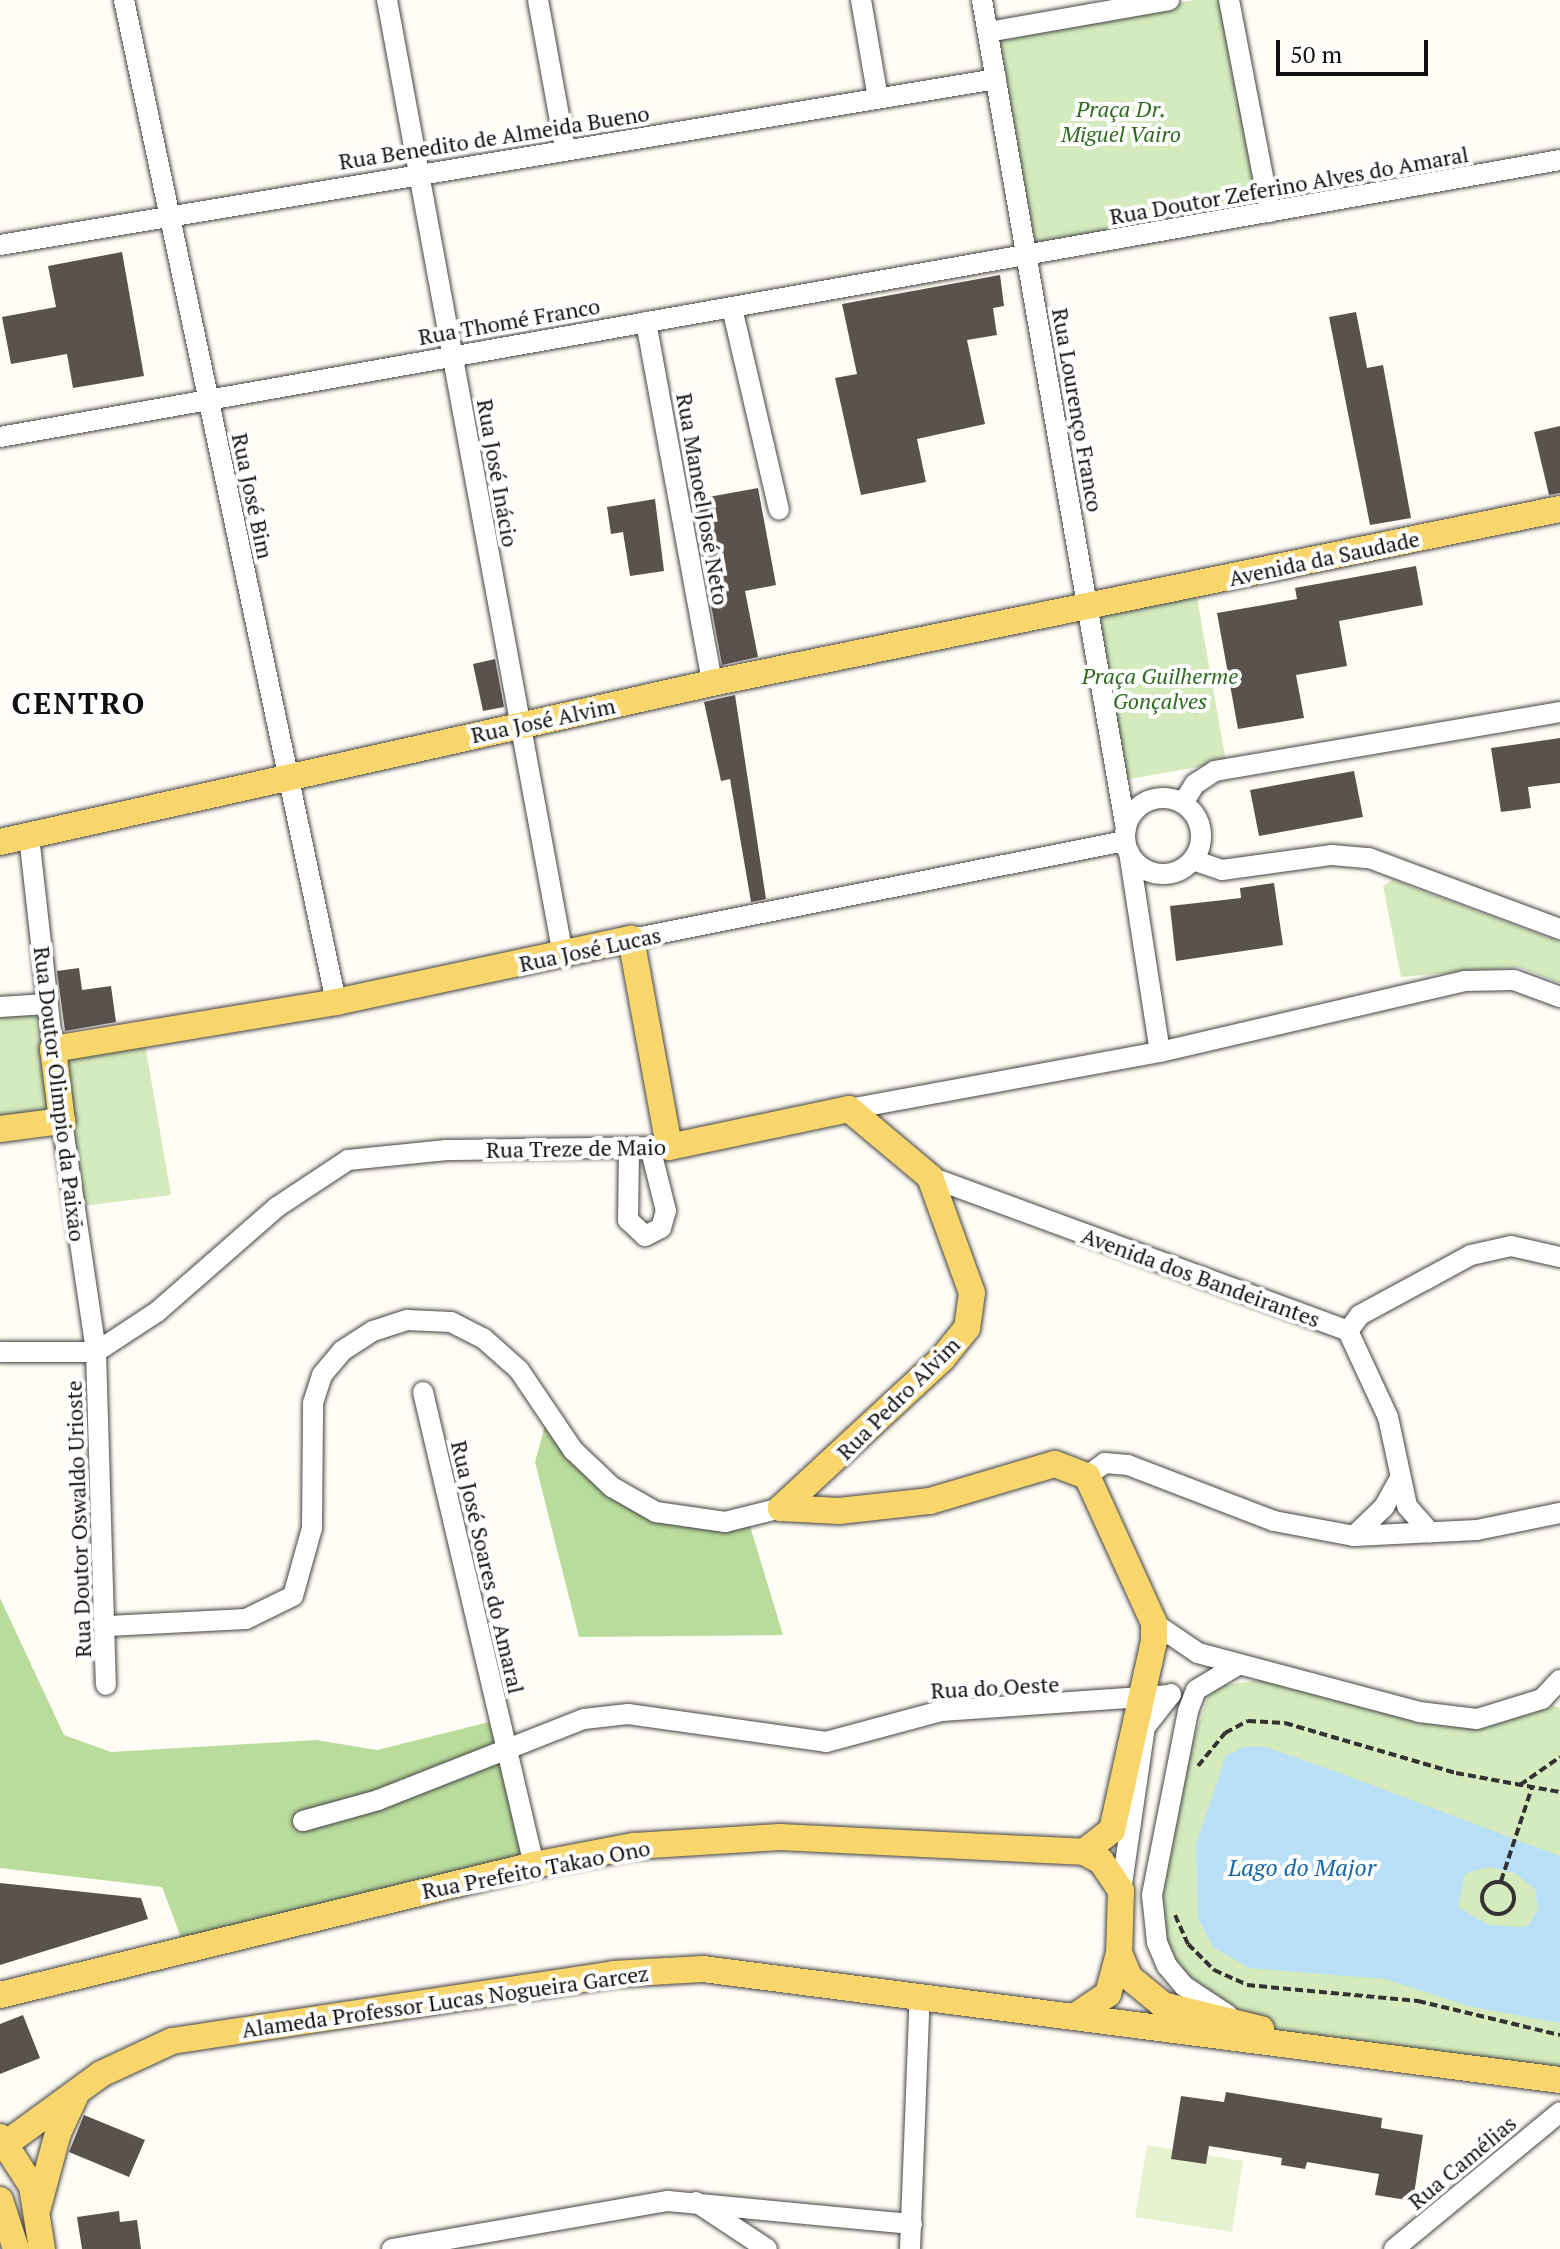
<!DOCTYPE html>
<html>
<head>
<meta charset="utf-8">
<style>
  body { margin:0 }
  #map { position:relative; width:1560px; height:2249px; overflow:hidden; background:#fffdf5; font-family:"PT Serif",serif }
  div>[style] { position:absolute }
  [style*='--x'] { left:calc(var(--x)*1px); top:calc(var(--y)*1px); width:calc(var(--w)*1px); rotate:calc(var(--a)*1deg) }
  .green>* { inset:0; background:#d5ebbd }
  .forest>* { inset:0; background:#b9dc9c }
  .pitch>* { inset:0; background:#e6f2cf }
  .water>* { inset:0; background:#b9e0f7 }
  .building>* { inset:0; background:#5a524d }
  .path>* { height:4px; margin-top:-2px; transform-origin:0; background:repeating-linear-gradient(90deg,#333 0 8px,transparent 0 12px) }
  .path>.ring { margin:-2px; padding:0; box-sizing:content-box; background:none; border:4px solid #333; border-radius:50% }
  .roads { filter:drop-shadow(0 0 2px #444) drop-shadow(0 0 2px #444) }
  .minor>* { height:20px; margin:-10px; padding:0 10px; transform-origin:10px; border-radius:10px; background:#fff }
  .minor>.ring { margin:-10px; padding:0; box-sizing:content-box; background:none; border:20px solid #fff; border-radius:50% }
  .major>* { height:26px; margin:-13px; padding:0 13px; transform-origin:13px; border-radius:13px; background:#f9d66b }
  span { translate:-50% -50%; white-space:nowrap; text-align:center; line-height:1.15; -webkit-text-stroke:8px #fff; paint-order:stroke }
  .park-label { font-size:22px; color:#2f6b1f; font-style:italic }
  .street-label { font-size:22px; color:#111 }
  .water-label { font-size:24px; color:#1768a6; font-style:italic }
  .district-label { font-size:30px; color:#111; font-weight:700; letter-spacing:2px }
  .scale { position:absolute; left:1276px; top:40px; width:152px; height:36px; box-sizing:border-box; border:4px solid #111; border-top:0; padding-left:10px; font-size:24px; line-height:28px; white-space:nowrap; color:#111; -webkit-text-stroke:6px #fff; paint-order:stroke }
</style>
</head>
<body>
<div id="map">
  <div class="green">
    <i style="clip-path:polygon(1194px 0,1224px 0,1262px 201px,1035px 245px,993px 36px)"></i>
    <i style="clip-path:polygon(1196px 592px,1226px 762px,1124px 780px,1094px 613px)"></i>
    <i style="clip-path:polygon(1393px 880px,1560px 942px,1560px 983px,1519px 967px,1401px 977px,1383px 886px)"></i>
    <i style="clip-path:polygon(42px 1009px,52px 1111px,0 1119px,0 1012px)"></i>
    <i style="clip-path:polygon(145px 1044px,171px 1195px,82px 1206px,62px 1061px)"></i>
    <i style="clip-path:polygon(1281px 1677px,1418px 1715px,1541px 1702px,1560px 1708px,1560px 2073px,1293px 2035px,1247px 2020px,1172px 1964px,1154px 1902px,1176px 1791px,1209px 1694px,1199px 1689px)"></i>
  </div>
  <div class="forest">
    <i style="clip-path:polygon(547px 1418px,606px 1495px,750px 1526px,783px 1635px,579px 1637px,535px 1462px)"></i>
    <i style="clip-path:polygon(0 1598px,64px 1735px,111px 1752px,316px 1740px,377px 1750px,489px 1722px,529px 1863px,182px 1940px,162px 1887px,0 1868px)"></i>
  </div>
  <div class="pitch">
    <i style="clip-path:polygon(1147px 2145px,1243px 2161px,1232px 2232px,1135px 2217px)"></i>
  </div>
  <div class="water">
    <i style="clip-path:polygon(evenodd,1244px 1747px,1266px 1747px,1340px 1773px,1560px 1856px,1560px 2023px,1472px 2007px,1385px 1979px,1249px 1968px,1213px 1947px,1198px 1918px,1196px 1844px,1226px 1756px,1244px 1747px,1487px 1867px,1515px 1873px,1535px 1889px,1538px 1909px,1527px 1927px,1489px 1925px,1458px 1907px,1465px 1874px,1487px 1867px)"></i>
  </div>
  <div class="building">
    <i style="clip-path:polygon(122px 252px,144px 376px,73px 388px,67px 354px,11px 364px,2px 317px,56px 307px,48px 266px)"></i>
    <i style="clip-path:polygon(1000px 275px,1004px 306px,993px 308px,997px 335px,967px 340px,985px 424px,917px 439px,926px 482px,861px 495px,835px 378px,857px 374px,842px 304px)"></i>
    <i style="clip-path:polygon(1356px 312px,1367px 368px,1383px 365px,1411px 518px,1370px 525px,1329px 317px)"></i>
    <i style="clip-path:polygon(1560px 426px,1560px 493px,1549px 495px,1534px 432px)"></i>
    <i style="clip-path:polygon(758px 488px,776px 585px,745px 591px,758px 657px,722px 665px,692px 500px)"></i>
    <i style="clip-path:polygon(655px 499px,664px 571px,630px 576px,623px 532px,611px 534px,607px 507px)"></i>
    <i style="clip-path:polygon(1416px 566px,1423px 605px,1339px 621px,1347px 666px,1296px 675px,1304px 718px,1238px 729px,1217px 613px,1297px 599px,1295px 588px)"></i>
    <i style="clip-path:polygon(495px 659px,504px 707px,483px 711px,473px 664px)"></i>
    <i style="clip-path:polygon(735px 695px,766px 899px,751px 902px,730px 779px,721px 781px,704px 702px)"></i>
    <i style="clip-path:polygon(1560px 738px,1560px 783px,1528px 787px,1531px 808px,1501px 812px,1491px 748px)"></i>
    <i style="clip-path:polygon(1354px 771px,1363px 817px,1259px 836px,1250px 790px)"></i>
    <i style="clip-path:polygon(1274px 883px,1283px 945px,1176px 961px,1170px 906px,1241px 898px,1240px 888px)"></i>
    <i style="clip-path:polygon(79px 968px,82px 990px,111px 986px,116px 1022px,65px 1031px,57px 971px)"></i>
    <i style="clip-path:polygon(0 1883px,141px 1898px,148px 1919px,0 1965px)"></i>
    <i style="clip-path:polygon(23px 2015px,40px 2058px,0 2074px,0 2024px)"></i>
    <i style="clip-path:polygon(1226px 2092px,1382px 2118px,1381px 2128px,1423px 2135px,1413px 2201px,1375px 2195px,1379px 2174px,1307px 2162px,1305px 2169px,1281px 2165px,1282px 2158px,1209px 2146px,1206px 2164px,1171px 2159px,1181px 2096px,1224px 2102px)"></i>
    <i style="clip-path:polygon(84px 2115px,145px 2140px,129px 2177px,69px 2152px)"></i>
    <i style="clip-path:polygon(119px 2211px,120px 2222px,137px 2220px,141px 2249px,82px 2249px,77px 2217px)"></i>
  </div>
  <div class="path">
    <i style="--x:1198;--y:1766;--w:43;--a:-50.7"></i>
    <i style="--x:1225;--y:1733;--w:26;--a:-28"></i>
    <i style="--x:1248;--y:1721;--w:37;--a:3"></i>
    <i style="--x:1285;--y:1723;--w:178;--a:16.3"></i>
    <i style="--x:1456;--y:1773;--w:106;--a:10.4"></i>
    <i style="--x:1520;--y:1785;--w:49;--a:-35"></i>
    <i style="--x:1501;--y:1881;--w:99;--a:-71.7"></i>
    <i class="ring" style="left:1482px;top:1882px;width:28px;height:28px"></i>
    <i style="--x:1175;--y:1915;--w:32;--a:66"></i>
    <i style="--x:1188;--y:1944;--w:37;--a:45"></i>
    <i style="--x:1214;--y:1970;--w:36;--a:24"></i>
    <i style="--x:1247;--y:1985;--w:172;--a:5.3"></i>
    <i style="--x:1418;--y:2001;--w:146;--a:13.5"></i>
  </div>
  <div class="roads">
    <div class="minor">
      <i style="--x:124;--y:0;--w:1024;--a:78.05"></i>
      <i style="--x:387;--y:0;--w:971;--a:79.56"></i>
      <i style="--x:538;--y:0;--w:151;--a:79.7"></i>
      <i style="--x:861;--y:0;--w:99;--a:80.2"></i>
      <i style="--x:982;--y:0;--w:841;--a:80.15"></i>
      <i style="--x:1229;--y:0;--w:216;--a:79.1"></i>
      <i style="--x:988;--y:32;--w:184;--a:-10"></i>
      <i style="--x:0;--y:245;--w:1010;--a:-9.46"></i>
      <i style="--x:732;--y:308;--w:207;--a:76.9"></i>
      <i style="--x:646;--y:322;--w:367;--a:79.6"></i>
      <i style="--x:0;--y:437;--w:1584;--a:-10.07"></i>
      <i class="ring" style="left:1125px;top:798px;width:56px;height:56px"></i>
      <i style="--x:1183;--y:803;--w:22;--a:-58"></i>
      <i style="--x:1195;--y:784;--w:24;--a:-33"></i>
      <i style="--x:1215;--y:771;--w:350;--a:-9.7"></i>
      <i style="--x:29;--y:836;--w:214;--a:83.6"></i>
      <i style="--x:1129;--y:852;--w:202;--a:81.2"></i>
      <i style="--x:1193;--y:860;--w:31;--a:19"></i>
      <i style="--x:1222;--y:870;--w:111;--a:-7.8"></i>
      <i style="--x:1332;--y:855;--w:37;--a:5"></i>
      <i style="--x:1369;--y:858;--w:204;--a:20.4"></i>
      <i style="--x:631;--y:939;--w:504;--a:-11.22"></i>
      <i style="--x:0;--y:1007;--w:47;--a:-3.7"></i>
      <i style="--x:849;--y:1109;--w:316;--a:-10.4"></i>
      <i style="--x:1160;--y:1052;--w:312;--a:-13.1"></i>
      <i style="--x:1464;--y:981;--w:50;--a:-1.1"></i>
      <i style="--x:1514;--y:980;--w:49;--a:20.3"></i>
      <i style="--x:62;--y:1121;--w:233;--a:81.6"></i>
      <i style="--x:96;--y:1352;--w:333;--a:88.3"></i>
      <i style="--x:629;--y:1151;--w:69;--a:90.8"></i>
      <i style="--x:628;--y:1220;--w:23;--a:43"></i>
      <i style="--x:645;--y:1236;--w:18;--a:-27"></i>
      <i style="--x:661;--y:1228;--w:18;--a:-74"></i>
      <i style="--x:666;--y:1211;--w:62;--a:-104"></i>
      <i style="--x:930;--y:1177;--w:445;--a:20.2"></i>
      <i style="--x:1348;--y:1331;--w:20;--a:-53"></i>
      <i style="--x:1360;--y:1315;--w:126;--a:-28.4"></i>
      <i style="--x:1471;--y:1255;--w:41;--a:-12.7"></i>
      <i style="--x:1511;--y:1246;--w:50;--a:12.7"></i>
      <i style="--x:1348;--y:1331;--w:95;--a:65.1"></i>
      <i style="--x:1388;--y:1417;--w:91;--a:77.9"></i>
      <i style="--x:1407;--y:1506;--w:35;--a:49"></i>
      <i style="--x:0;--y:1352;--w:96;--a:0"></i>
      <i style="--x:96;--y:1352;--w:73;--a:-33.3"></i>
      <i style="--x:157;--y:1312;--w:159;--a:-41.2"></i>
      <i style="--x:277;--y:1207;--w:85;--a:-33.5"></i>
      <i style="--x:348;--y:1160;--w:99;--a:-5.8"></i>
      <i style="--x:446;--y:1150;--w:223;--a:-0.8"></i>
      <i style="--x:423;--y:1392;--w:486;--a:76.8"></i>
      <i style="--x:1087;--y:1476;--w:22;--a:-36"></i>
      <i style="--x:1105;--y:1463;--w:23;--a:5"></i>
      <i style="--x:1128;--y:1465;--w:156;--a:21"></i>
      <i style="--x:1274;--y:1521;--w:81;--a:10.6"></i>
      <i style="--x:1354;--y:1536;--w:123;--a:-2.8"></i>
      <i style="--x:1477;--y:1530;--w:85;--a:-11.6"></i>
      <i style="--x:1354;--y:1536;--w:42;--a:-44"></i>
      <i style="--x:1384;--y:1507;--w:33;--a:-61"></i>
      <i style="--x:1154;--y:1623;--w:53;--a:34.3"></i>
      <i style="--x:1198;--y:1653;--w:229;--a:14.9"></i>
      <i style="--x:1419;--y:1712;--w:58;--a:6.9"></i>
      <i style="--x:1477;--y:1719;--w:68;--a:-17.1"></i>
      <i style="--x:1542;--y:1699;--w:26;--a:-47"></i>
      <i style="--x:108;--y:1626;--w:138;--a:-2.9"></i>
      <i style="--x:246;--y:1619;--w:52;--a:-26.1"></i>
      <i style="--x:293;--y:1596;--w:71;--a:-74.4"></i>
      <i style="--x:312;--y:1528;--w:125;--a:-89.5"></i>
      <i style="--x:313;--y:1403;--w:29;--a:-72"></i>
      <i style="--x:322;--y:1375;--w:31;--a:-50"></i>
      <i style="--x:342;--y:1351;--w:37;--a:-33"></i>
      <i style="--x:373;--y:1331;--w:36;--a:-18"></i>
      <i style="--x:407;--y:1320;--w:44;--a:2.6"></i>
      <i style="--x:451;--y:1322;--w:36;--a:27"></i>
      <i style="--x:483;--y:1338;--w:48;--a:41.6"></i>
      <i style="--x:519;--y:1370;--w:97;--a:56"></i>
      <i style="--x:573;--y:1450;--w:54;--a:43.5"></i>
      <i style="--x:612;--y:1487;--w:51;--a:29.6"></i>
      <i style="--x:656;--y:1512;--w:70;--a:8.2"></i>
      <i style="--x:725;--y:1522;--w:58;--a:-14"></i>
      <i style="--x:303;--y:1821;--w:78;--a:-15.6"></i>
      <i style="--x:378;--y:1800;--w:221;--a:-21.5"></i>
      <i style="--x:584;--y:1719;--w:44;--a:-6.5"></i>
      <i style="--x:628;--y:1714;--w:200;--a:8"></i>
      <i style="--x:826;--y:1742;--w:119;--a:-15.1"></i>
      <i style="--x:941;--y:1711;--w:230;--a:-4"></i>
      <i style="--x:1121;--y:1891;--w:166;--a:-81.7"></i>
      <i style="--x:1145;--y:1727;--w:42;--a:-51.8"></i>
      <i style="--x:1228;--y:2015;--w:53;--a:-146.6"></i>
      <i style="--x:1184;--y:1986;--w:26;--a:-130"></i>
      <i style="--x:1167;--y:1966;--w:26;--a:-113"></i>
      <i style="--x:1157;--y:1942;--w:47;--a:-96.1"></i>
      <i style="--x:1152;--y:1895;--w:187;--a:-78.9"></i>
      <i style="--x:1188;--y:1711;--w:22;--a:-69"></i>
      <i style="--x:1196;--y:1690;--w:49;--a:-30.8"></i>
      <i style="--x:696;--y:2202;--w:85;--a:33.5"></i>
      <i style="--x:392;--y:2249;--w:280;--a:-9.9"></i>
      <i style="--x:668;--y:2201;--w:245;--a:5.4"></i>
      <i style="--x:910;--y:2249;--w:255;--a:-87.8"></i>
      <i style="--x:1394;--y:2249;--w:215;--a:-39.5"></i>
    </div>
    <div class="major">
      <i style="--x:0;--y:842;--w:730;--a:-12.59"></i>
      <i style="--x:712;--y:683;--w:866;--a:-11.6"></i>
      <i style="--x:0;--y:1129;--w:63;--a:-7.4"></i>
      <i style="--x:62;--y:1121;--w:73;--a:-97.1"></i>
      <i style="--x:53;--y:1049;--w:287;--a:-9.4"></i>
      <i style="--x:336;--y:1002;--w:302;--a:-12.1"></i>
      <i style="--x:631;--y:939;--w:211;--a:79.6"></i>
      <i style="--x:669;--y:1147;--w:184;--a:-11.9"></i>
      <i style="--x:849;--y:1109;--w:106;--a:40"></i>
      <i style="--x:930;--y:1177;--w:123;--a:70.1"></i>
      <i style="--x:972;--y:1293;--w:35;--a:98"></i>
      <i style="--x:967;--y:1328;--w:38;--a:129"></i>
      <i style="--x:943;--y:1358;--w:221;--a:137.2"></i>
      <i style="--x:781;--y:1508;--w:58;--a:3"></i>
      <i style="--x:839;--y:1511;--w:92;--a:-6.3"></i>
      <i style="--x:930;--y:1501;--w:130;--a:-16.5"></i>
      <i style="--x:1055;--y:1464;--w:34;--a:21"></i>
      <i style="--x:1087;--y:1476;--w:162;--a:65.5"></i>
      <i style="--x:1154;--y:1623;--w:18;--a:90"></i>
      <i style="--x:1154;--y:1641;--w:194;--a:102.5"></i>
      <i style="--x:1112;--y:1830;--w:36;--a:142"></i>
      <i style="--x:1119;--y:1953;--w:26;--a:67"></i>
      <i style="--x:1129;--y:1977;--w:44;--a:39.5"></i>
      <i style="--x:1163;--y:2005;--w:101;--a:13.8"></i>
      <i style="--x:0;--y:1995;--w:550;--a:-13.68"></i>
      <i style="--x:534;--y:1865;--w:102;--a:-10.8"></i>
      <i style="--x:634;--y:1846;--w:146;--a:-3.5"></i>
      <i style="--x:780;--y:1837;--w:304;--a:2.8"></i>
      <i style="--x:1084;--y:1852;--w:19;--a:28"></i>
      <i style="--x:1101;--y:1861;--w:36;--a:56"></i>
      <i style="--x:1121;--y:1891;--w:62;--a:91.8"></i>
      <i style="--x:1119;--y:1953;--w:42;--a:105"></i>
      <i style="--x:1108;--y:1994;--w:41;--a:145.9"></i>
      <i style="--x:0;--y:2137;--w:59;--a:56.9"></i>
      <i style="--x:32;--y:2186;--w:64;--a:81"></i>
      <i style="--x:0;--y:2148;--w:125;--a:-36.2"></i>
      <i style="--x:101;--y:2074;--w:78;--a:-24.9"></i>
      <i style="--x:172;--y:2041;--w:446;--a:-8.6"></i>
      <i style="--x:613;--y:1974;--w:90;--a:-3.2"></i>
      <i style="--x:703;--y:1969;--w:864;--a:7.38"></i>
      <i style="--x:0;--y:2200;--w:52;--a:71.9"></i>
      <i style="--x:38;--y:2207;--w:77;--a:-74.9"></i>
      <i style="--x:58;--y:2133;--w:40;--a:-65"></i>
    </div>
  </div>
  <div class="park-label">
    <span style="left:1121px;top:121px">Praça Dr.<br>Miguel Vairo</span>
    <span style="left:1160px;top:688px">Praça Guilherme<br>Gonçalves</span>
  </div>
  <div class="street-label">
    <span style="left:494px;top:137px;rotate:-9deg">Rua Benedito de Almeida Bueno</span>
    <span style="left:1289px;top:185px;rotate:-10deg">Rua Doutor Zeferino Alves do Amaral</span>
    <span style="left:509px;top:321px;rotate:-10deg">Rua Thomé Franco</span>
    <span style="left:1078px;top:410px;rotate:80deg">Rua Lourenço Franco</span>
    <span style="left:498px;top:473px;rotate:80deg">Rua José Inácio</span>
    <span style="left:253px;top:496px;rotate:78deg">Rua José Bim</span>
    <span style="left:703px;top:499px;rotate:80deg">Rua Manoel José Neto</span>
    <span style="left:1324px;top:558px;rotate:-12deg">Avenida da Saudade</span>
    <span style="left:543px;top:720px;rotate:-12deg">Rua José Alvim</span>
    <span style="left:590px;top:949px;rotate:-12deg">Rua José Lucas</span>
    <span style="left:60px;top:1094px;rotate:83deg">Rua Doutor Olimpio da Paixão</span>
    <span style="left:576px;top:1148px;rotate:-1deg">Rua Treze de Maio</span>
    <span style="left:1201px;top:1277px;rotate:20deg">Avenida dos Bandeirantes</span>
    <span style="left:898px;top:1398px;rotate:-45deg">Rua Pedro Alvim</span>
    <span style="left:78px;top:1519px;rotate:-92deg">Rua Doutor Oswaldo Urioste</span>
    <span style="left:488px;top:1567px;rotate:77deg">Rua José Soares do Amaral</span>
    <span style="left:995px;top:1687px;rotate:-3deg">Rua do Oeste</span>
    <span style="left:536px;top:1869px;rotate:-11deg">Rua Prefeito Takao Ono</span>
    <span style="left:445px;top:2001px;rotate:-8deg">Alameda Professor Lucas Nogueira Garcez</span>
    <span style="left:1462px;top:2162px;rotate:-40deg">Rua Camélias</span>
  </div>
  <div class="water-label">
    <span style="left:1302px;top:1868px">Lago do Major</span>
  </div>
  <div class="district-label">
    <span style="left:79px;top:703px">CENTRO</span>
  </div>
  <div class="scale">50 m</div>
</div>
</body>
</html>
